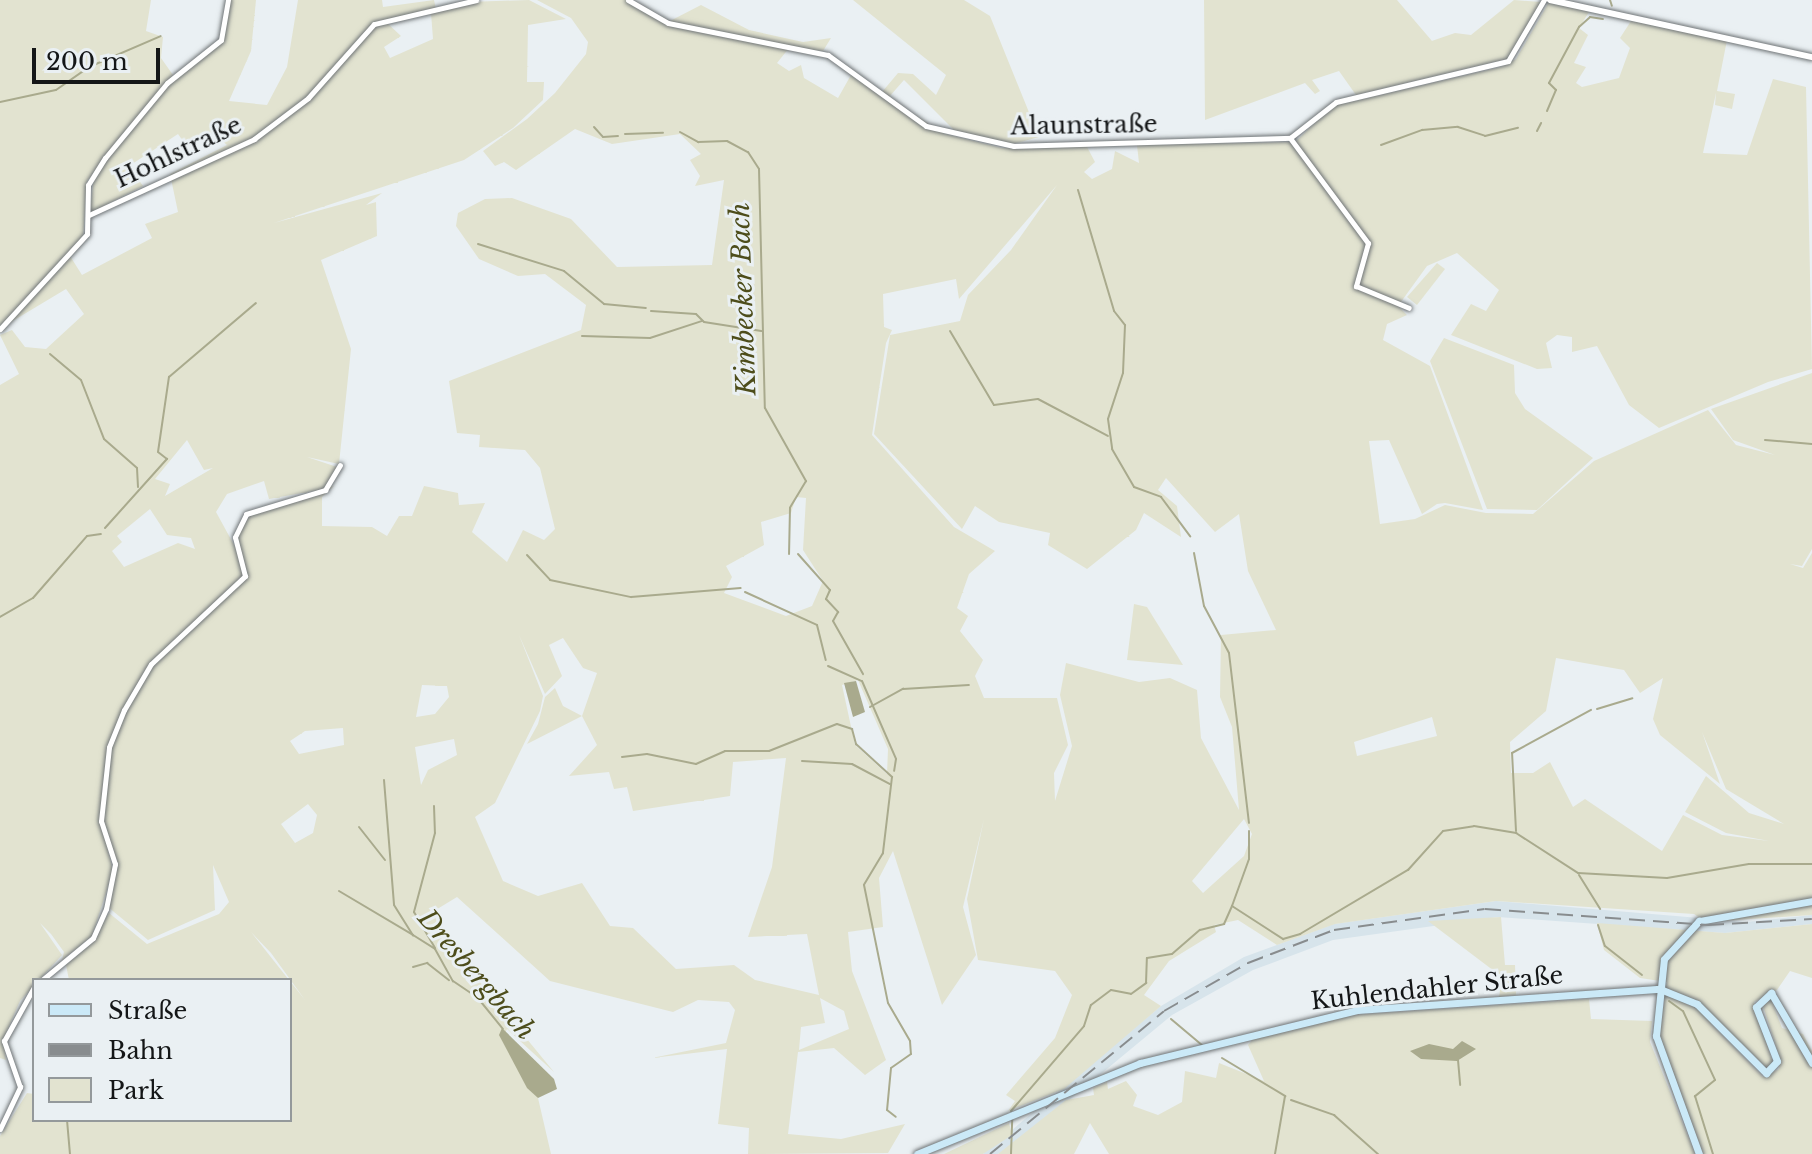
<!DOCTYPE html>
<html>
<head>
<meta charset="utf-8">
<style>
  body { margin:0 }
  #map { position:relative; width:1812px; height:1154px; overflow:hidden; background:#eaf0f3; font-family:"Libre Baskerville",serif }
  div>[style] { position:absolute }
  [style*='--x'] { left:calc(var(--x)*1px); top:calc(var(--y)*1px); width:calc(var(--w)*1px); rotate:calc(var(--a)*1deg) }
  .built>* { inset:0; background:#d7e4eb }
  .green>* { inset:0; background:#e2e3d0 }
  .water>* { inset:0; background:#a9aa8d }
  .stream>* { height:2px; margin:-1px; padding:0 1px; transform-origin:1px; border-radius:1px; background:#a9aa8d }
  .roads { filter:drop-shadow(0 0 2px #6f7476) drop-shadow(0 0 2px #6f7476) }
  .minor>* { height:5px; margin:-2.5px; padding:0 2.5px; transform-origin:2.5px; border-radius:2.5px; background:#fff }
  .tertiary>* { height:6px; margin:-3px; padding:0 3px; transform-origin:3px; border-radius:3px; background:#fff }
  .secondary>* { height:7px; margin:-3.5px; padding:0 3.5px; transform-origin:3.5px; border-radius:3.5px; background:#cbe9f7 }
  .rail>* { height:2px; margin-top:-1px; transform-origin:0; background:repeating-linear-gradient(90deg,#888c8e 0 16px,transparent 0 24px) }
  span { translate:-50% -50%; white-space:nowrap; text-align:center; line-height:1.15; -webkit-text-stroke:6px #eaf0f3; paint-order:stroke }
  .street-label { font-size:24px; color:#141617 }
  .water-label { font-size:26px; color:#4d4d1b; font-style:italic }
  .legend { position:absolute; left:32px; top:978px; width:260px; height:144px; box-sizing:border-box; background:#eaf0f3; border:2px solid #94999b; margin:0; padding:10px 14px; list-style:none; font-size:24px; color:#141617 }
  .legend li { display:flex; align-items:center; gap:16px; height:40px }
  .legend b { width:40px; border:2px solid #94999b }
  .scale { position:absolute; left:32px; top:48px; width:128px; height:36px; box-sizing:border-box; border:4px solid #141617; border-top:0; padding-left:10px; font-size:24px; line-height:28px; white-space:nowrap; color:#141617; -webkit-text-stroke:6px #eaf0f3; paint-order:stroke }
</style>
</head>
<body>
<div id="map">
  <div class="built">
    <i style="clip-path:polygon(1496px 901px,1747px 922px,1812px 915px,1812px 924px,1725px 933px,1498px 917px,1333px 940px,1253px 970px,1172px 1015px,1032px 1131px,998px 1154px,983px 1154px,1161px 1006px,1244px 957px,1334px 924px)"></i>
  </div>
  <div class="green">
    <i style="clip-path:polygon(0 0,151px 0,146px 31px,163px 37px,161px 58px,173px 75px,87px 181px,83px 238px,0 326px)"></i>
    <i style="clip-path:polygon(evenodd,229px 0,256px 0,251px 51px,229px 101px,267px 105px,287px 67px,298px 0,382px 0,383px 7px,434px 0,436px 10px,385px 21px,401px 36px,384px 47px,390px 58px,433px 39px,431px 13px,468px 2px,529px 0,566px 19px,528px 25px,527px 82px,544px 82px,543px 100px,513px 128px,464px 160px,274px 223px,382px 193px,366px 205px,376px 202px,377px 236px,321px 260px,351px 349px,339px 464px,307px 457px,337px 467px,324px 489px,269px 499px,264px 481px,227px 494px,216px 512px,245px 565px,236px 536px,254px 510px,334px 486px,322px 497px,322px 526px,372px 527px,387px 536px,399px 516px,412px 516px,424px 486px,458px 493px,459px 505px,485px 503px,472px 532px,507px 562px,523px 530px,544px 540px,555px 529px,540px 468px,525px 450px,479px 447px,480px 435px,457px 433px,449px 381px,581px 330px,586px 305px,545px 274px,518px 276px,479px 259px,456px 226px,458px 213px,485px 199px,512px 198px,571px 219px,617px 267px,712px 265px,724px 180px,695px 186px,700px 176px,690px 160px,701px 154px,680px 134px,612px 144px,575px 129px,516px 170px,504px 162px,495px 166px,483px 151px,527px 119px,555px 93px,586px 54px,588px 42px,571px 18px,537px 0,631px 0,670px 21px,701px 5px,749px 30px,803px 42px,831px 38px,823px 51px,789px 48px,777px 63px,789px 71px,801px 65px,804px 78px,838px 98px,851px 75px,945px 134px,1002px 148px,1086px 145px,1095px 162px,1084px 172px,1092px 179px,1112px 169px,1115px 151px,1139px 163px,1137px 145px,1295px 142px,1333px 106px,1501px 67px,1516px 59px,1549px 2px,1589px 12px,1579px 28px,1588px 35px,1574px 63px,1586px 67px,1576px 83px,1582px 87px,1619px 78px,1630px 48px,1620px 38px,1631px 21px,1727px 40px,1717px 91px,1735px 94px,1732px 109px,1715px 105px,1716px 93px,1703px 153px,1747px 155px,1773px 79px,1806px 87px,1812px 369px,1768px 382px,1659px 428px,1629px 405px,1597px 346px,1572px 352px,1572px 337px,1557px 335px,1546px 343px,1552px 368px,1537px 369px,1451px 335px,1471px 304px,1486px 311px,1499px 290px,1457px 253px,1427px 266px,1398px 306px,1407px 315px,1387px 324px,1383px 340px,1430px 366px,1483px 510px,1445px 503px,1437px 504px,1422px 514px,1389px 440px,1369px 441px,1380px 524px,1415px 519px,1445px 505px,1486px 513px,1533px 514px,1594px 461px,1708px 410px,1736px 445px,1775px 455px,1733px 440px,1711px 409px,1812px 373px,1812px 549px,1802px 566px,1790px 564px,1803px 568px,1812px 553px,1812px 915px,1706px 922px,1694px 914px,1496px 901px,1335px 924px,1277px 945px,1238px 920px,1214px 925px,1216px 932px,1169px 961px,1144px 995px,1161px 1006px,1064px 1089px,1008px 1111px,1015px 1101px,1006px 1095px,1055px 1038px,1072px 995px,1055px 971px,978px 960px,967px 899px,984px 819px,963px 907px,976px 955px,942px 1005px,893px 851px,879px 878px,883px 927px,848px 932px,852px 971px,886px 1060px,865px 1075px,834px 1048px,798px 1052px,788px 1134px,841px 1139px,905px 1124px,888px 1153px,748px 1154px,749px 1128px,718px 1124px,727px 1049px,652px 1058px,726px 1043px,735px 1010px,729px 1002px,698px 1000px,673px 1012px,550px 981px,457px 897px,434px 911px,439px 932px,554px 1072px,507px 1029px,502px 1040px,538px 1098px,551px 1154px,0 1154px,0 1136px,27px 1093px,34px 1094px,34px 1120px,290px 1120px,290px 981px,305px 1000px,271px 953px,251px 932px,289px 980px,69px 980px,66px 965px,91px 944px,109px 913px,147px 944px,219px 914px,229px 902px,213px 865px,215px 910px,148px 940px,108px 907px,117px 866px,108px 851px,113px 871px,92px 936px,51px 969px,62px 960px,64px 952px,51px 934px,40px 923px,62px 955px,20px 1001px,3px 1040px,6px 1060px,0 1058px,0 385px,19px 374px,0 335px,12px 330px,25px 347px,46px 349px,84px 314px,66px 289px,6px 325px,70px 256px,82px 275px,152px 238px,145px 224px,178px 212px,170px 174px,227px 145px,214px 134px,183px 141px,178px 134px,129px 166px,143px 186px,90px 213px,94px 177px,169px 83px,224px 38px,229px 0,1057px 185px,1011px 250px,968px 295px,960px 321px,890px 335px,874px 434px,962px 529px,975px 506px,999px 522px,1050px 533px,1048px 545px,1087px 569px,1136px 530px,1144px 513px,1181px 537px,1177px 506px,1158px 490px,1166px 478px,1215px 532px,1239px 514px,1248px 571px,1276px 630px,1221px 635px,1220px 697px,1232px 727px,1239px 810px,1201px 738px,1197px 690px,1170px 678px,1139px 682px,1066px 663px,1060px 695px,1072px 746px,1055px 801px,1054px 773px,1068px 745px,1057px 698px,984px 698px,975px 676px,983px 660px,960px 631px,968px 616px,957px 608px,969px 574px,995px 551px,954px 527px,872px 435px,886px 343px,892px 330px,884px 327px,883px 294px,956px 279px,959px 299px,1057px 185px,229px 0,187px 440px,204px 470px,213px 468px,165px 496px,170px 484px,155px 479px,187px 440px,229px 0,796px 497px,806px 498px,803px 550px,823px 581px,812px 606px,786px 616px,724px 593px,732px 577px,726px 566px,764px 545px,761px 522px,791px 513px,796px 497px,229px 0,150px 509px,167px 535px,191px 538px,195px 549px,178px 543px,124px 567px,112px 551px,122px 542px,117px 536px,150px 509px,229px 0,519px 635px,545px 694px,562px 676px,549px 645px,563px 638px,583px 668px,597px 673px,582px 716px,563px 706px,555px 688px,545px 697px,538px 724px,527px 744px,582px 716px,597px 745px,569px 776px,609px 772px,614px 789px,627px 787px,633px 811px,730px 796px,733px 762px,786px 758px,772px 867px,748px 937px,807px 934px,819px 995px,755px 980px,734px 965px,676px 969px,633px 928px,610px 926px,582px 883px,538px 896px,503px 881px,475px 817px,495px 803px,540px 711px,543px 696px,519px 635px,229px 0,1556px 658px,1624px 670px,1640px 693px,1663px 678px,1653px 719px,1660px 735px,1720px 784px,1702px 732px,1726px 789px,1784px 824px,1749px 813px,1706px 776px,1685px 812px,1726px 833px,1769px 841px,1722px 835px,1683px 815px,1662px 851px,1585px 799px,1573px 807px,1550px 762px,1533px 773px,1511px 773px,1510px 742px,1546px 711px,1556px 658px,229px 0,858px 680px,888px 749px,887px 774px,855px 745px,842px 685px,858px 680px,229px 0,422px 685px,447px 686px,449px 697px,435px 714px,416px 717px,422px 685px,229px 0,1432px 717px,1437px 736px,1357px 756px,1354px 742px,1432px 717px,229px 0,343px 728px,344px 745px,299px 754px,290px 741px,305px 731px,343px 728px,229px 0,454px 739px,457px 755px,428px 770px,421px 785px,415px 747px,454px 739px,229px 0,308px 804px,317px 815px,313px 833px,295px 843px,281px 824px,308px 804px,229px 0,1244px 819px,1252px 834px,1244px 856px,1203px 893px,1192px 881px,1244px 819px,229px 0,820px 998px,844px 1011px,849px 1029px,799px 1050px,801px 1027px,825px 1023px,820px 998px)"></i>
    <i style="clip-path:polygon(853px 0,964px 0,990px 16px,1039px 137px,1009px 145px,956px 132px,904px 80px,889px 97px,882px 92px,898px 73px,913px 74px,936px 95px,946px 75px)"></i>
    <i style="clip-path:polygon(1204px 0,1397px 0,1432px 41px,1350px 69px,1455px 33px,1471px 35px,1514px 0,1541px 2px,1507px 59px,1356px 95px,1339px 71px,1312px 80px,1320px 91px,1315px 94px,1305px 83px,1205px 120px)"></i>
    <i style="clip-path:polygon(1437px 263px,1445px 269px,1417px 305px,1407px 297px)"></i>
    <i style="clip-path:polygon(1444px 338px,1514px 365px,1515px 393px,1525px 409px,1593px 458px,1537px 510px,1487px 509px,1430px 361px)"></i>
    <i style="clip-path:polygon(1134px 604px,1147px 607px,1183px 665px,1127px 660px)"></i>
    <i style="clip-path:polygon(1501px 917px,1505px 965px,1515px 965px,1516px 995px,1499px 997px,1502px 977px,1428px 921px)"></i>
    <i style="clip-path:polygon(1597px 923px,1725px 933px,1812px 924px,1812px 978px,1790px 971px,1777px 990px,1754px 1002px,1773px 1064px,1763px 1068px,1712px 1016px,1711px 1024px,1763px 1077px,1779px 1069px,1780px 1058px,1762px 1003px,1771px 999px,1782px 1028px,1803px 1034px,1812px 1051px,1812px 1154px,1702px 1154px,1659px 1037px,1667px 982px,1640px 978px,1604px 950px)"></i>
    <i style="clip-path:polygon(1589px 999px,1591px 1019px,1652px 1021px,1650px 1042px,1695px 1154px,1109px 1154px,1090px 1123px,1074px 1154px,998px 1154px,1066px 1100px,1094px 1095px,1093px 1088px,1107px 1082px,1108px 1089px,1126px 1081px,1137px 1095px,1133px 1106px,1158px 1115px,1182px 1102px,1185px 1071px,1216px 1078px,1219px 1063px,1264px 1081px,1248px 1045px,1261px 1030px,1353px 1015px)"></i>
    <i style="clip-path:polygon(1009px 1123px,1012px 1135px,983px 1154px,944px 1154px)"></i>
  </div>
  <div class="water">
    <i style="clip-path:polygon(856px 681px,865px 712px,853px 717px,844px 683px)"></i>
    <i style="clip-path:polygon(502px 1028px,554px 1079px,557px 1089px,538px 1098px,527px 1088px,499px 1035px)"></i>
    <i style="clip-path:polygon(1462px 1041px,1476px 1049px,1457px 1061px,1421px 1059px,1410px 1051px,1429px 1044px,1453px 1049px)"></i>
  </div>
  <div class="stream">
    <i style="--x:1610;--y:0;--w:6;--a:72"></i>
    <i style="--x:0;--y:102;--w:57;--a:-12.1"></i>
    <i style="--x:56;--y:90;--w:40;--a:-34.9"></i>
    <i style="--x:89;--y:67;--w:78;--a:-23.3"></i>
    <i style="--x:1547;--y:111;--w:23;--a:-67"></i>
    <i style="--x:1556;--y:90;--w:10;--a:-135"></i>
    <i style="--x:1549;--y:83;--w:64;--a:-61.8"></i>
    <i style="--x:1579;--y:27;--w:15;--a:-42"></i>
    <i style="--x:1590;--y:17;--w:13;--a:9"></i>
    <i style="--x:594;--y:127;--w:13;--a:48"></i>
    <i style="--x:603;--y:137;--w:15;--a:-4"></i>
    <i style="--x:1537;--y:131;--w:9;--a:-63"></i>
    <i style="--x:680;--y:132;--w:21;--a:29"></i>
    <i style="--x:698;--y:142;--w:29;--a:-2"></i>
    <i style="--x:727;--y:141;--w:24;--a:28"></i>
    <i style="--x:748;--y:152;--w:20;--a:57"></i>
    <i style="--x:759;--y:169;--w:239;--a:88.6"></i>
    <i style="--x:765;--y:408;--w:84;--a:60.7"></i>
    <i style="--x:806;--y:481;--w:31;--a:121"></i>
    <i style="--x:790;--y:508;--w:46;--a:91.2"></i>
    <i style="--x:625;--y:134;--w:38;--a:-2"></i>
    <i style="--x:1381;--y:145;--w:44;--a:-20.1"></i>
    <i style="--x:1422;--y:130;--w:36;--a:-5"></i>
    <i style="--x:1458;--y:127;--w:28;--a:18"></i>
    <i style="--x:1485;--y:136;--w:34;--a:-14"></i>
    <i style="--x:1078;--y:190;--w:126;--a:73.4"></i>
    <i style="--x:1114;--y:311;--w:18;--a:52"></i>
    <i style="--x:1125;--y:325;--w:48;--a:92.4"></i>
    <i style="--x:1123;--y:373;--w:48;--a:108.1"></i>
    <i style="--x:1108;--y:419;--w:30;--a:82"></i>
    <i style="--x:1112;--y:449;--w:44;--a:59.9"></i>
    <i style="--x:1134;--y:487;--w:29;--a:20"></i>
    <i style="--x:1161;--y:497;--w:49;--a:53.4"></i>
    <i style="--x:478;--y:244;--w:90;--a:17.4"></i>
    <i style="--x:564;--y:271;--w:52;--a:39.5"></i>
    <i style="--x:604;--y:304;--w:42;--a:5.4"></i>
    <i style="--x:651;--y:311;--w:45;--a:3.8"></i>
    <i style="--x:696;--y:314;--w:11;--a:45"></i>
    <i style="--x:704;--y:322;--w:58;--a:9"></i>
    <i style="--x:950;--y:331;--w:86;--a:59.3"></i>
    <i style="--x:994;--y:405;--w:44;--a:-7.8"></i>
    <i style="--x:1038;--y:399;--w:79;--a:27.9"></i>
    <i style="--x:582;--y:336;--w:68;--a:1.7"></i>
    <i style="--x:650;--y:338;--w:55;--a:-18.1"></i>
    <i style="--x:50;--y:354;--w:40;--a:40"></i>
    <i style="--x:81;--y:380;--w:63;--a:68.7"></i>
    <i style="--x:104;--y:439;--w:44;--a:41.3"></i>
    <i style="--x:137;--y:468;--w:19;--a:87"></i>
    <i style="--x:1765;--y:440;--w:47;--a:4.9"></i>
    <i style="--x:105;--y:528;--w:93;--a:-48.1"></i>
    <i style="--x:167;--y:459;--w:11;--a:-142"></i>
    <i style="--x:158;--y:452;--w:76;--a:-81.7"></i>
    <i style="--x:169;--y:377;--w:114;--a:-40.4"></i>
    <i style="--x:1194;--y:553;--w:54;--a:79.3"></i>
    <i style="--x:1204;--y:606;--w:53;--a:62"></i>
    <i style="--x:1229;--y:653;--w:171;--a:83.3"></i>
    <i style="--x:798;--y:554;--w:48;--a:48.4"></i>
    <i style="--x:830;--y:590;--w:10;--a:114"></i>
    <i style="--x:826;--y:599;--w:18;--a:47"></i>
    <i style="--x:838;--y:612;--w:10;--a:119"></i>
    <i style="--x:833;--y:621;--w:61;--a:60.5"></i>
    <i style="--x:527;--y:555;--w:34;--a:47"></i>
    <i style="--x:550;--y:580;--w:83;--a:11.9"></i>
    <i style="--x:631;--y:597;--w:110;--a:-4.7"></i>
    <i style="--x:745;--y:592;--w:79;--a:24.6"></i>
    <i style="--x:817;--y:625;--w:36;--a:76"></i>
    <i style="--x:0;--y:617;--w:38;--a:-30"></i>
    <i style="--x:33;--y:598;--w:82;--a:-48.9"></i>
    <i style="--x:87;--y:536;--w:14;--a:-8"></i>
    <i style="--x:828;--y:666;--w:37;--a:24"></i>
    <i style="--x:862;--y:681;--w:85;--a:66.4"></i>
    <i style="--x:896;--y:759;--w:12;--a:99"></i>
    <i style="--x:870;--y:707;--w:38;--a:-29"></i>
    <i style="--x:903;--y:689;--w:66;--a:-3.5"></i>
    <i style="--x:1597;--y:709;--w:37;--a:-17"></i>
    <i style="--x:622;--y:757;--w:25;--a:-7"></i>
    <i style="--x:647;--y:754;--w:50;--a:11.5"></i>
    <i style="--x:696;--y:764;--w:32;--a:-24"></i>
    <i style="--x:725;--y:751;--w:44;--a:0"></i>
    <i style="--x:769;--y:751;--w:73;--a:-21.7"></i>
    <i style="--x:837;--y:724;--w:16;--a:18"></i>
    <i style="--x:852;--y:729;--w:16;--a:75"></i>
    <i style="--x:856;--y:744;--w:49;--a:42.5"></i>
    <i style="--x:892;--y:777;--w:77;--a:96.8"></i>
    <i style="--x:883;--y:853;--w:37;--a:121"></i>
    <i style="--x:864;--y:885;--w:120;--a:78.5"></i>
    <i style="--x:888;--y:1003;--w:44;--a:59.9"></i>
    <i style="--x:910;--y:1041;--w:13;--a:86"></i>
    <i style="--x:911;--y:1054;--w:24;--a:145"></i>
    <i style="--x:891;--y:1068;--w:42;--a:95.4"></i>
    <i style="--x:887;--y:1110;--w:11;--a:38"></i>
    <i style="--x:802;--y:761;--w:50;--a:3.4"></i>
    <i style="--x:852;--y:764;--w:43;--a:27.8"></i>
    <i style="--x:384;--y:780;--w:125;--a:85.4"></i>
    <i style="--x:394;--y:905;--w:36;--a:58"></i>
    <i style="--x:413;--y:935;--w:26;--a:32"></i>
    <i style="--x:435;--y:949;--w:37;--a:61"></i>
    <i style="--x:453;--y:981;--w:29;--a:34"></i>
    <i style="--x:477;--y:997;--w:41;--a:50.9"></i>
    <i style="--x:434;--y:806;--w:27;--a:88"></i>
    <i style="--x:435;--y:833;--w:82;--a:104.9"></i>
    <i style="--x:414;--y:912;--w:42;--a:59.7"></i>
    <i style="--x:359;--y:827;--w:42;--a:51.8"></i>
    <i style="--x:1516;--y:831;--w:78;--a:-92.9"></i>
    <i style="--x:1512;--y:753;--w:90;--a:-28.6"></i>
    <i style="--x:1579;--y:875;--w:40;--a:58"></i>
    <i style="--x:339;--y:891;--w:86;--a:30.7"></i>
    <i style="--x:1232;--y:906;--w:50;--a:-70.1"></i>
    <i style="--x:1249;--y:859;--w:28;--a:-90"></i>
    <i style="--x:1598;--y:925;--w:22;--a:72"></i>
    <i style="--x:1605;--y:946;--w:47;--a:38.1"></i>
    <i style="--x:413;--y:967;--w:15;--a:-16"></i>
    <i style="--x:427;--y:963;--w:28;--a:38"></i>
    <i style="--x:1669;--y:1001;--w:17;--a:36"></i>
    <i style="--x:1683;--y:1011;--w:76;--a:65.1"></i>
    <i style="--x:1715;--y:1080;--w:26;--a:141"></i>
    <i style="--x:1695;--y:1096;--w:61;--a:72.8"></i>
    <i style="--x:1171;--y:1019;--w:42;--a:40.2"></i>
    <i style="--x:1222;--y:1058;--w:74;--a:31.1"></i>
    <i style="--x:1285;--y:1096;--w:59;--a:99.8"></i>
    <i style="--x:1458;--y:1060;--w:25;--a:85"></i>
    <i style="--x:1291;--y:1100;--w:46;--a:19.2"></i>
    <i style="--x:1334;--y:1115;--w:59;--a:41.6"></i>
    <i style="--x:1011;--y:1111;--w:112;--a:-49.3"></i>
    <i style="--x:1084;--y:1026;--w:22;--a:-72"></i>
    <i style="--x:1091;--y:1005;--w:25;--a:-37"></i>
    <i style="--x:1111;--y:990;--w:20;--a:11"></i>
    <i style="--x:1131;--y:994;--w:19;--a:-36"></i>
    <i style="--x:1146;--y:983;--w:25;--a:-88"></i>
    <i style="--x:1147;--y:958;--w:25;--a:-9"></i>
    <i style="--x:1172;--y:954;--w:37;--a:-41"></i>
    <i style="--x:1200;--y:930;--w:25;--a:-14"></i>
    <i style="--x:1224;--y:924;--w:20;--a:-66"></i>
    <i style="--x:1232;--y:906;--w:61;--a:32.9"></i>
    <i style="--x:1283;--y:939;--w:18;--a:-16"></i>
    <i style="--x:1300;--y:934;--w:126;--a:-30.7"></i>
    <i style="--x:1408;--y:870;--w:52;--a:-48.1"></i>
    <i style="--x:1443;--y:831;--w:31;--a:-9"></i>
    <i style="--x:1474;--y:826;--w:43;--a:9.5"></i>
    <i style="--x:1516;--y:833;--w:74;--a:32.8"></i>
    <i style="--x:1578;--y:873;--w:89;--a:3.2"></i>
    <i style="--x:1667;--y:878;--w:83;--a:-9.7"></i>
    <i style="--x:1749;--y:864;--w:63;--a:0"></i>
    <i style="--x:67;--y:1120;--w:34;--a:85"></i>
    <i style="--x:1011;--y:1154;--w:37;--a:-88"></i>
  </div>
  <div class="roads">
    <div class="minor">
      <i style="--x:628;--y:0;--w:46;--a:29.9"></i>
      <i style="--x:668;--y:23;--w:163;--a:11.3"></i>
      <i style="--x:828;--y:55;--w:121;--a:35.9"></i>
      <i style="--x:926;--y:126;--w:90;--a:12.8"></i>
      <i style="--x:1014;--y:146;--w:276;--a:-1.7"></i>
      <i style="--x:1290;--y:138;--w:58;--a:-38"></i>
      <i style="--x:1336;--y:102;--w:177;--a:-13.4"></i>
      <i style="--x:1508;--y:61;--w:71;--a:-59.5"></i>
      <i style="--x:1290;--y:138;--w:131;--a:53.4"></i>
      <i style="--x:1368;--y:243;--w:45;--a:105.6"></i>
      <i style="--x:1356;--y:286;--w:57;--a:22.5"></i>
      <i style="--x:89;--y:215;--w:182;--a:-24.7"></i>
      <i style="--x:254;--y:139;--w:68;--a:-37.2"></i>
      <i style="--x:308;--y:98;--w:99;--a:-48.3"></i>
      <i style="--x:374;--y:24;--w:105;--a:-13.2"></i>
      <i style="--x:0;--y:329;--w:129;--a:-47.5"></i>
      <i style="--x:87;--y:234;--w:49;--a:-88.8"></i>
      <i style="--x:88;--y:185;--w:32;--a:-58"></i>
      <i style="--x:105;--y:158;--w:97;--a:-50.4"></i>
      <i style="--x:167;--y:83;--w:69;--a:-38.5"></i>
      <i style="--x:221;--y:40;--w:41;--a:-80.1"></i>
      <i style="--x:42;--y:980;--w:66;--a:-39.5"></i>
      <i style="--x:93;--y:938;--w:32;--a:-66"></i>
      <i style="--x:106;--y:909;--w:46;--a:-78.7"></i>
      <i style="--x:115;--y:864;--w:45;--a:-108"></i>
      <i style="--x:101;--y:821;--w:74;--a:-83.8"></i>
      <i style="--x:109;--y:747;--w:40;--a:-68"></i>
      <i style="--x:124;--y:710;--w:53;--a:-59.6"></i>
      <i style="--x:151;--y:664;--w:129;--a:-43.1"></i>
      <i style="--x:245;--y:576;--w:40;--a:-104.4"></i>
      <i style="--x:235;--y:537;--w:25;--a:-64"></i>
      <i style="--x:246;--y:514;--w:83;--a:-16.9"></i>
      <i style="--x:325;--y:490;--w:29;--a:-59"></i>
      <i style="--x:0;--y:1129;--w:47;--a:-64.5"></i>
      <i style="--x:20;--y:1087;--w:49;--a:-109.2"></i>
      <i style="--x:4;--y:1041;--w:62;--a:-60.9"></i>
    </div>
    <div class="tertiary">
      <i style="--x:1550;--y:0;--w:268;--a:12.3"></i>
    </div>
    <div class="secondary">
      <i style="--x:917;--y:1154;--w:241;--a:-22.2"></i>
      <i style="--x:1140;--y:1063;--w:223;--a:-13.7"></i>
      <i style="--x:1357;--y:1010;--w:304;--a:-4"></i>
      <i style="--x:1660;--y:989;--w:40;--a:22"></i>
      <i style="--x:1697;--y:1004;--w:98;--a:45"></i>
      <i style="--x:1766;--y:1073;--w:16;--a:-47"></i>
      <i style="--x:1777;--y:1061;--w:58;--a:-111.3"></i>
      <i style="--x:1756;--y:1007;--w:21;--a:-43"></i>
      <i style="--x:1771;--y:993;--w:81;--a:59.6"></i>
      <i style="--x:1699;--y:1154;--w:126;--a:-110"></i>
      <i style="--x:1656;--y:1036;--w:77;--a:-84.1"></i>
      <i style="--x:1664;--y:959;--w:52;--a:-47.4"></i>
      <i style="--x:1699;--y:921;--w:115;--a:-10"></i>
    </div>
  </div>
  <div class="rail">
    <i style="--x:990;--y:1154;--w:225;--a:-39.4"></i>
    <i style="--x:1164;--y:1011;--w:97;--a:-29.7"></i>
    <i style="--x:1248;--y:963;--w:92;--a:-21"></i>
    <i style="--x:1334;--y:930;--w:152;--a:-7.9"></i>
    <i style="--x:1485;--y:909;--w:224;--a:4.1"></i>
    <i style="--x:1708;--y:925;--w:104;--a:-3.3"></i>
  </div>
  <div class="street-label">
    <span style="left:1084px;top:125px;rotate:-1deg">Alaunstraße</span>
    <span style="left:178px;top:152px;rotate:-25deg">Hohlstraße</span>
    <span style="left:1437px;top:988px;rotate:-6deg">Kuhlendahler Straße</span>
  </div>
  <div class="water-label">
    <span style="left:744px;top:299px;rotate:-92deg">Kimbecker Bach</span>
    <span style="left:476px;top:975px;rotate:49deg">Dresbergbach</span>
  </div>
  <ul class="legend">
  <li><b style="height:10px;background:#cbe9f7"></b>Straße</li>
  <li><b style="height:10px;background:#888c8e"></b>Bahn</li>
  <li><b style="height:22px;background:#e2e3d0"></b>Park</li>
  </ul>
  <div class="scale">200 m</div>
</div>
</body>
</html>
